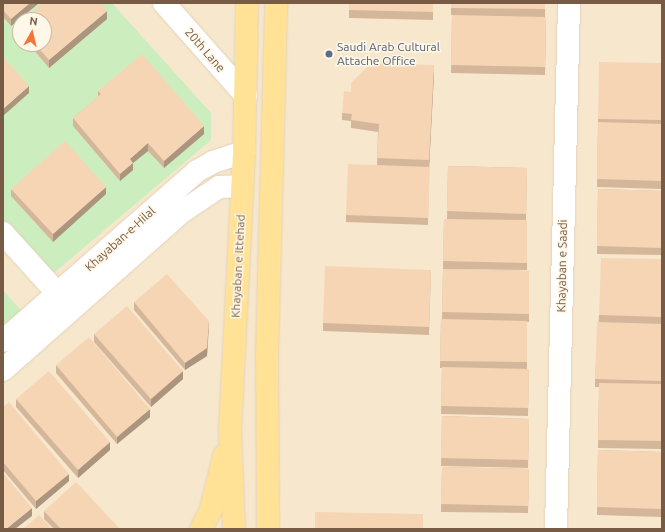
<!DOCTYPE html>
<html>
<head>
<meta charset="utf-8">
<style>
  body { margin:0 }
  #map { position:relative; width:665px; height:532px; overflow:hidden; background:#fef5df; font-family:Ubuntu,sans-serif }
  div>[style] { position:absolute }
  [style*='--x'] { left:calc(var(--x)*1px); top:calc(var(--y)*1px); width:calc(var(--w)*1px); rotate:calc(var(--a)*1deg) }
  .residential>* { inset:0; background:#f7e8cd }
  .green>* { inset:0; background:#ccedbd }
  .roads { filter:drop-shadow(0 0 1px #e3d2bb) drop-shadow(0 0 1px #e3d2bb) }
  .minor>* { height:22px; margin:-11px; padding:0 11px; transform-origin:11px; border-radius:11px; background:#fff }
  .tertiary>* { height:22px; margin:-11px; padding:0 11px; transform-origin:11px; border-radius:11px; background:#fff }
  .primary>* { height:22px; margin:-11px; padding:0 11px; transform-origin:11px; border-radius:11px; background:#ffe296 }
  .wall>* { inset:0; background:#d4b79b }
  .shaded-wall>* { inset:0; background:#ac957e }
  .building>* { inset:0; background:#f6d5b4 }
  .dots>* { width:11px; height:11px; translate:-50% -50%; box-sizing:border-box; border:2px solid #fff8e8; border-radius:50% }
  span { translate:-50% -50%; white-space:nowrap; text-align:center; line-height:1.15; -webkit-text-stroke:3px #fff8e8; paint-order:stroke }
  .service-label { font-size:12px; color:#4e5e75 }
  .left { translate:0 -50%; text-align:left }
  .street-label { font-size:12px; color:#775b45 }
  .frame { position:absolute; inset:0; border:4px solid #775b45; pointer-events:none }
  .north { position:absolute; left:12px; top:12px; width:40px; height:40px; box-sizing:border-box; background:#fff8e8; border:1px solid #c9b9a7; border-radius:50%; rotate:8deg; font-size:11px; font-weight:700; line-height:16px; text-align:center; color:#775b45 }
  .north::after { content:''; display:block; margin:auto; width:14px; height:18px; background:#f57438; clip-path:polygon(50% 0,100% 100%,50% 72%,0 100%) }
</style>
</head>
<body>
<div id="map">
  <div class="residential">
    <i style="clip-path:polygon(evenodd,3px 3px,662px 3px,662px 529px,3px 529px,3px 3px,20px 20px,44px 20px,44px 44px,20px 44px,20px 20px)"></i>
  </div>
  <div class="green">
    <i style="clip-path:polygon(evenodd,3px 3px,112px 3px,211px 113px,211px 140px,55px 272px,33px 266px,3px 231px,3px 3px,20px 20px,44px 20px,44px 44px,20px 44px,20px 20px)"></i>
    <i style="clip-path:polygon(3px 290px,25px 315px,3px 334px)"></i>
  </div>
  <div class="roads">
    <div class="minor">
      <i style="--x:164;--y:3;--w:124;--a:48.6"></i>
      <i style="--x:3;--y:233;--w:82;--a:48"></i>
      <i style="--x:556;--y:529;--w:526;--a:-88.58"></i>
    </div>
    <div class="tertiary">
      <i style="--x:3;--y:341;--w:258;--a:-41.2"></i>
      <i style="--x:197;--y:171;--w:18;--a:-29"></i>
      <i style="--x:213;--y:162;--w:33;--a:-18"></i>
      <i style="--x:3;--y:370;--w:240;--a:-41.5"></i>
      <i style="--x:183;--y:211;--w:43;--a:-33.7"></i>
      <i style="--x:219;--y:187;--w:23;--a:-2"></i>
    </div>
    <div class="primary">
      <i style="--x:201;--y:529;--w:22;--a:-63"></i>
      <i style="--x:211;--y:509;--w:55;--a:-76.2"></i>
      <i style="--x:234;--y:529;--w:99;--a:-92.3"></i>
      <i style="--x:230;--y:430;--w:278;--a:-87.1"></i>
      <i style="--x:244;--y:152;--w:149;--a:-88.8"></i>
      <i style="--x:268;--y:529;--w:175;--a:-90.3"></i>
      <i style="--x:267;--y:354;--w:351;--a:-88.5"></i>
    </div>
  </div>
  <div class="wall">
    <i style="clip-path:polygon(3px 3px,39px 3px,11px 26px,3px 17px)"></i>
    <i style="clip-path:polygon(349px 3px,433px 3px,433px 20px,349px 18px)"></i>
    <i style="clip-path:polygon(451px 3px,545px 3px,545px 17px,546px 24px,545px 75px,451px 73px,452px 15px,451px 15px)"></i>
    <i style="clip-path:polygon(107px 19px,49px 68px,29px 44px,44px 44px)"></i>
    <i style="clip-path:polygon(20px 22px,20px 34px,18px 32px,18px 24px)"></i>
    <i style="clip-path:polygon(662px 63px,662px 189px,597px 187px,598px 126px,598px 119px)"></i>
    <i style="clip-path:polygon(434px 73px,429px 167px,428px 225px,346px 222px,346px 215px,377px 165px,378px 132px,351px 128px,351px 121px,342px 120px,342px 113px)"></i>
    <i style="clip-path:polygon(98px 91px,204px 134px,164px 168px,148px 151px,133px 163px,133px 170px,120px 181px,73px 126px,73px 118px,98px 97px)"></i>
    <i style="clip-path:polygon(448px 166px,527px 168px,526px 220px,527px 220px,527px 270px,443px 269px,444px 219px,447px 219px)"></i>
    <i style="clip-path:polygon(11px 189px,106px 194px,53px 242px,11px 196px)"></i>
    <i style="clip-path:polygon(598px 189px,662px 191px,662px 255px,597px 254px)"></i>
    <i style="clip-path:polygon(662px 259px,662px 449px,598px 448px,599px 387px,595px 387px,595px 379px,599px 315px)"></i>
    <i style="clip-path:polygon(443px 269px,529px 271px,529px 322px,527px 322px,527px 369px,529px 369px,528px 416px,441px 414px,442px 368px,440px 368px,441px 319px,442px 319px)"></i>
    <i style="clip-path:polygon(431px 270px,429px 335px,323px 331px,323px 323px)"></i>
    <i style="clip-path:polygon(134px 302px,209px 329px,207px 356px,185px 370px,134px 310px)"></i>
    <i style="clip-path:polygon(94px 334px,183px 379px,151px 407px,94px 342px)"></i>
    <i style="clip-path:polygon(56px 365px,150px 417px,117px 444px,56px 373px)"></i>
    <i style="clip-path:polygon(16px 399px,110px 450px,78px 478px,16px 407px)"></i>
    <i style="clip-path:polygon(3px 407px,69px 481px,36px 509px,3px 470px)"></i>
    <i style="clip-path:polygon(442px 416px,529px 419px,528px 468px,441px 466px)"></i>
    <i style="clip-path:polygon(598px 450px,662px 452px,662px 517px,597px 515px)"></i>
    <i style="clip-path:polygon(442px 467px,529px 469px,528px 513px,441px 512px)"></i>
    <i style="clip-path:polygon(44px 511px,120px 529px,54px 529px,44px 519px)"></i>
  </div>
  <div class="shaded-wall">
    <i style="clip-path:polygon(30px 3px,39px 3px,11px 26px,11px 19px)"></i>
    <i style="clip-path:polygon(107px 11px,107px 19px,49px 68px,49px 60px)"></i>
    <i style="clip-path:polygon(434px 65px,434px 73px,429px 168px,429px 160px)"></i>
    <i style="clip-path:polygon(29px 86px,29px 93px,3px 116px,3px 109px)"></i>
    <i style="clip-path:polygon(204px 126px,204px 134px,164px 168px,164px 161px)"></i>
    <i style="clip-path:polygon(148px 143px,148px 151px,133px 163px,133px 170px,120px 181px,120px 174px,130px 159px)"></i>
    <i style="clip-path:polygon(106px 187px,106px 194px,53px 242px,53px 234px)"></i>
    <i style="clip-path:polygon(209px 321px,207px 356px,185px 370px,185px 363px)"></i>
    <i style="clip-path:polygon(183px 371px,183px 379px,151px 407px,151px 399px)"></i>
    <i style="clip-path:polygon(150px 409px,150px 417px,117px 444px,117px 437px)"></i>
    <i style="clip-path:polygon(110px 442px,110px 450px,78px 478px,78px 470px)"></i>
    <i style="clip-path:polygon(69px 474px,69px 481px,36px 509px,36px 501px)"></i>
    <i style="clip-path:polygon(32px 508px,32px 516px,15px 529px,6px 529px)"></i>
  </div>
  <div class="building">
    <i style="clip-path:polygon(3px 3px,30px 3px,11px 19px,3px 10px)"></i>
    <i style="clip-path:polygon(43px 3px,101px 3px,107px 11px,49px 60px,35px 44px,44px 44px,44px 20px,23px 20px)"></i>
    <i style="clip-path:polygon(349px 3px,433px 3px,433px 12px,349px 10px)"></i>
    <i style="clip-path:polygon(451px 3px,545px 3px,545px 9px,451px 8px)"></i>
    <i style="clip-path:polygon(452px 15px,546px 17px,545px 67px,451px 65px)"></i>
    <i style="clip-path:polygon(142px 54px,204px 126px,164px 161px,148px 143px,130px 159px,133px 163px,120px 174px,73px 118px,101px 94px,98px 91px)"></i>
    <i style="clip-path:polygon(3px 57px,29px 86px,3px 109px)"></i>
    <i style="clip-path:polygon(599px 62px,662px 63px,662px 120px,598px 119px)"></i>
    <i style="clip-path:polygon(371px 63px,434px 65px,429px 160px,377px 158px,379px 124px,351px 120px,352px 114px,342px 113px,344px 91px,351px 92px,351px 83px)"></i>
    <i style="clip-path:polygon(598px 122px,662px 124px,662px 181px,597px 179px)"></i>
    <i style="clip-path:polygon(65px 141px,106px 187px,53px 234px,11px 189px)"></i>
    <i style="clip-path:polygon(348px 164px,430px 167px,428px 218px,346px 215px)"></i>
    <i style="clip-path:polygon(448px 166px,527px 168px,526px 214px,447px 211px)"></i>
    <i style="clip-path:polygon(598px 189px,662px 191px,662px 248px,597px 246px)"></i>
    <i style="clip-path:polygon(444px 219px,527px 220px,527px 263px,443px 261px)"></i>
    <i style="clip-path:polygon(601px 258px,662px 259px,662px 317px,599px 315px)"></i>
    <i style="clip-path:polygon(325px 266px,431px 270px,429px 327px,323px 323px)"></i>
    <i style="clip-path:polygon(443px 269px,529px 271px,529px 314px,442px 312px)"></i>
    <i style="clip-path:polygon(167px 274px,209px 321px,207px 348px,185px 363px,134px 302px)"></i>
    <i style="clip-path:polygon(127px 306px,183px 371px,151px 399px,94px 334px)"></i>
    <i style="clip-path:polygon(441px 319px,527px 321px,527px 362px,440px 361px)"></i>
    <i style="clip-path:polygon(597px 322px,662px 324px,662px 381px,595px 379px)"></i>
    <i style="clip-path:polygon(89px 337px,150px 409px,117px 437px,56px 365px)"></i>
    <i style="clip-path:polygon(442px 367px,529px 369px,528px 408px,441px 406px)"></i>
    <i style="clip-path:polygon(49px 371px,110px 442px,78px 470px,16px 399px)"></i>
    <i style="clip-path:polygon(599px 383px,662px 384px,662px 441px,598px 440px)"></i>
    <i style="clip-path:polygon(9px 402px,69px 474px,36px 501px,3px 462px,3px 407px)"></i>
    <i style="clip-path:polygon(442px 416px,529px 419px,528px 460px,441px 458px)"></i>
    <i style="clip-path:polygon(598px 450px,662px 452px,662px 509px,597px 507px)"></i>
    <i style="clip-path:polygon(442px 467px,529px 469px,528px 506px,441px 504px)"></i>
    <i style="clip-path:polygon(3px 473px,32px 508px,6px 529px,3px 529px)"></i>
    <i style="clip-path:polygon(76px 482px,120px 529px,61px 529px,44px 511px)"></i>
    <i style="clip-path:polygon(315px 512px,423px 514px,423px 529px,315px 529px)"></i>
    <i style="clip-path:polygon(39px 515px,52px 529px,23px 529px)"></i>
  </div>
  <div class="dots">
    <i style="left:329px;top:54px;background:#5c6f8a"></i>
  </div>
  <div class="service-label">
    <span class="left" style="left:337px;top:54px">Saudi Arab Cultural<br>Attache Office</span>
  </div>
  <div class="street-label">
    <span style="left:205px;top:50px;rotate:49deg">20th Lane</span>
    <span style="left:120px;top:239px;rotate:-42deg">Khayaban-e-Hilal</span>
    <span style="left:238px;top:266px;rotate:-87deg">Khayaban e Ittehad</span>
    <span style="left:562px;top:266px;rotate:-89deg">Khayaban e Saadi</span>
  </div>
  <div class="frame"></div>
  <div class="north">N</div>
</div>
</body>
</html>
